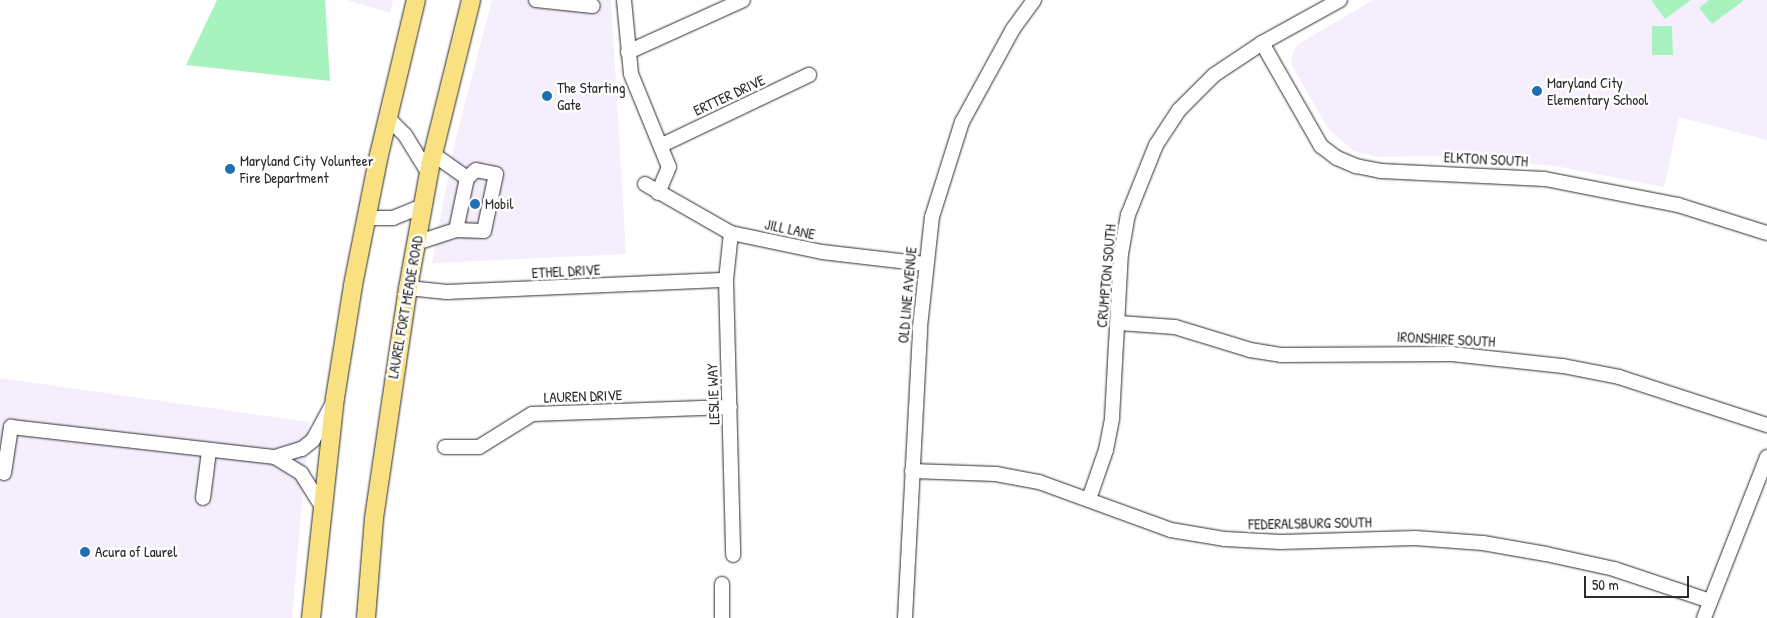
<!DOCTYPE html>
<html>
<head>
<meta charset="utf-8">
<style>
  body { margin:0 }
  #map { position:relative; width:1767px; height:618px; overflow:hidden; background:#fff; font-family:"Patrick Hand",sans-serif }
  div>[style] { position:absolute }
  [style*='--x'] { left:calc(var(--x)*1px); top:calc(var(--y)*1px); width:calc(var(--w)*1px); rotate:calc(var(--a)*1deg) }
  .built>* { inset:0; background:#f5eefd }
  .green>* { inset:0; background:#a8f2c0 }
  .roads { filter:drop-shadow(0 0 1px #2b2b2b) drop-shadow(0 0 1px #2b2b2b) }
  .minor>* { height:14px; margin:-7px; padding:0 7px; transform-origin:7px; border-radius:7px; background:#fff }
  .major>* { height:18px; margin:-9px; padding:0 9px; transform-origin:9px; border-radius:9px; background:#f9e181 }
  .dots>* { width:14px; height:14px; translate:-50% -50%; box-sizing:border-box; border:2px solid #fff; border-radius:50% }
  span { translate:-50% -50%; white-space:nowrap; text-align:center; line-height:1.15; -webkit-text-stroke:5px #fff; paint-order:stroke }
  .poi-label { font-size:15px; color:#2b2b2b }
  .left { translate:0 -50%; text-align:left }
  .street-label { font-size:15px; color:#2b2b2b }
  .scale { position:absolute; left:1584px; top:576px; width:105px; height:22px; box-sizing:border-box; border:2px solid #2b2b2b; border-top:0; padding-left:6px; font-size:15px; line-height:18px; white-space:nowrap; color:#2b2b2b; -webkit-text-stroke:4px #fff; paint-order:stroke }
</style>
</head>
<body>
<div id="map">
  <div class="built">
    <i style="clip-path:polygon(347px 0,393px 0,390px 13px)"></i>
    <i style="clip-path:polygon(492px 0,611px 0,626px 254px,432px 263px,454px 146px)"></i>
    <i style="clip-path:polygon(1373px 0,1767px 0,1767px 140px,1679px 117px,1664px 187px,1555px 166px,1432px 156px,1378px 157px,1354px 151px,1329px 130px,1292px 66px,1291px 57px,1297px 45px)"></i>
    <i style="clip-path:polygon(0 378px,309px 422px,292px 618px,0 618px)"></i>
  </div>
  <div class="green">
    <i style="clip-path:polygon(217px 0,325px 0,330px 81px,186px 65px)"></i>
    <i style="clip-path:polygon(1651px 0,1691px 0,1665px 19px)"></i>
    <i style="clip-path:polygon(1709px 0,1743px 0,1743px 1px,1712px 24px,1699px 8px)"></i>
    <i style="clip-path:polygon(1652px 26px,1672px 26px,1673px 55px,1652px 55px)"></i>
  </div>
  <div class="roads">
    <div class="minor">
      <i style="--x:536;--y:0;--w:57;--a:6"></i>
      <i style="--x:624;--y:0;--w:74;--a:84.6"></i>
      <i style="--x:631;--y:74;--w:100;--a:67.8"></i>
      <i style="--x:669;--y:167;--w:28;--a:113"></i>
      <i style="--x:1262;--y:43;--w:119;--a:60.2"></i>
      <i style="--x:1321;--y:146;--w:20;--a:37"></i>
      <i style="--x:1337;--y:158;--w:21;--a:23"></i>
      <i style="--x:1356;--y:166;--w:25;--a:11"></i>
      <i style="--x:1381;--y:171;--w:164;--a:2.8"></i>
      <i style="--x:1545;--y:179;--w:136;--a:11.1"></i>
      <i style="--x:1678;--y:205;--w:93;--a:17.5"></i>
      <i style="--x:628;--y:52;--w:126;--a:-24.3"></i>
      <i style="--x:387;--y:117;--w:25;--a:45"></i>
      <i style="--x:405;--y:135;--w:46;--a:58.4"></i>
      <i style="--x:662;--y:145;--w:163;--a:-25.5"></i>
      <i style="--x:433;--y:154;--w:42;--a:35.2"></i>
      <i style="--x:645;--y:184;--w:99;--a:29.7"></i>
      <i style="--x:731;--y:233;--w:93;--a:11.8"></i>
      <i style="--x:822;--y:252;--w:104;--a:6.6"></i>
      <i style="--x:366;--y:218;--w:27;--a:0"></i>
      <i style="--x:393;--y:218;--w:32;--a:-22"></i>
      <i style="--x:731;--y:233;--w:47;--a:96.1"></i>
      <i style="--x:726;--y:280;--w:275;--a:88.5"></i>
      <i style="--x:416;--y:243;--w:42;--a:-18"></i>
      <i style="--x:456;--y:230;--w:28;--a:2"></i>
      <i style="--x:484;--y:231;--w:58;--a:-78.1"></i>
      <i style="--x:496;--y:174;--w:20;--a:-169"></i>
      <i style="--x:476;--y:170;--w:12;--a:138"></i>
      <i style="--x:467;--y:178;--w:53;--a:101.9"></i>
      <i style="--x:408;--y:288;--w:39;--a:6"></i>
      <i style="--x:447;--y:292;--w:279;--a:-2.5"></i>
      <i style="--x:1119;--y:323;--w:56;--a:4.1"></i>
      <i style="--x:1175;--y:327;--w:78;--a:17"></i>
      <i style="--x:1250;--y:350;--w:31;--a:9"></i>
      <i style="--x:1281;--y:355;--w:171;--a:-0.3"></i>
      <i style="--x:1452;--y:354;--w:112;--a:6.2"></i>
      <i style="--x:1563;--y:366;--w:57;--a:11.1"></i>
      <i style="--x:1619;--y:377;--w:156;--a:18"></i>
      <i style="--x:445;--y:447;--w:34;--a:0"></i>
      <i style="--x:479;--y:447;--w:62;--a:-31.9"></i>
      <i style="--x:532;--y:414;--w:198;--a:-2"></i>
      <i style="--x:275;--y:457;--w:31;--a:32"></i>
      <i style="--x:301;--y:473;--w:39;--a:58"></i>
      <i style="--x:912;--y:471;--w:84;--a:2"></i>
      <i style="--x:996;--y:474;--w:44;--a:10.5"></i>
      <i style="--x:1039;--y:482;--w:140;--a:20"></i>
      <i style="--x:1171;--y:530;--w:55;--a:9.5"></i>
      <i style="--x:1225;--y:539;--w:56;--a:3.1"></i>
      <i style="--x:1281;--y:542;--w:134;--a:-1.7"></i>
      <i style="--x:1415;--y:538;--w:68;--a:4.2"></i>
      <i style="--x:1483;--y:543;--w:64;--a:9.9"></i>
      <i style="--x:1546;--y:554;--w:70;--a:12.4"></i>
      <i style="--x:1614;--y:569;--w:101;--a:18.4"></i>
      <i style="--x:4;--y:473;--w:47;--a:-81.3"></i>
      <i style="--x:11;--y:427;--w:266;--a:6.5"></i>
      <i style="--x:275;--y:457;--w:28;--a:-17"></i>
      <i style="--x:302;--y:449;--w:14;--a:-39"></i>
      <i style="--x:313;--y:440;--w:42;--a:-61.6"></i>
      <i style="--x:203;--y:498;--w:47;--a:-82.7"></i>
      <i style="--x:1089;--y:499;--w:52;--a:-70.9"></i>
      <i style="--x:1106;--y:450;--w:33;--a:-79"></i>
      <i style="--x:1112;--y:418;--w:164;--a:-86.9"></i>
      <i style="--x:1121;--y:254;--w:40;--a:-80"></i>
      <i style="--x:1128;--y:215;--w:75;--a:-68.2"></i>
      <i style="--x:1156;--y:145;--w:42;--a:-56.7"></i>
      <i style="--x:1179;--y:110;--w:49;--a:-45"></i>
      <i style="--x:1214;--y:75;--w:58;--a:-33.7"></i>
      <i style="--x:1262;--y:43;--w:89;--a:-28.9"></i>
      <i style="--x:722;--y:584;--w:34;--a:90"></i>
      <i style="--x:905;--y:618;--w:291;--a:-87"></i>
      <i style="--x:920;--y:327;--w:111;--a:-83.8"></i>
      <i style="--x:932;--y:217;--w:100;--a:-72.5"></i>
      <i style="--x:962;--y:122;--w:106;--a:-61.3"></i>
      <i style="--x:1013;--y:29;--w:36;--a:-54"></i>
      <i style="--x:1704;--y:618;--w:173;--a:-68.6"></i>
    </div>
    <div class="major">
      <i style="--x:311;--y:618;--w:221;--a:-83.8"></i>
      <i style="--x:335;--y:398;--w:114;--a:-80.9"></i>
      <i style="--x:353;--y:285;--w:133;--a:-78.7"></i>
      <i style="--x:379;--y:155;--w:159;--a:-76.6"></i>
      <i style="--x:366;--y:618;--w:100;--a:-85.4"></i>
      <i style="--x:374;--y:518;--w:232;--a:-81.6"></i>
      <i style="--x:408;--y:288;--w:128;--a:-79.7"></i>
      <i style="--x:431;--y:162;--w:167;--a:-76.1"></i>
    </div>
  </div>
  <div class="dots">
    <i style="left:1537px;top:91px;background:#1f6fb2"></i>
    <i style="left:547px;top:96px;background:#1f6fb2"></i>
    <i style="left:230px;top:169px;background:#1f6fb2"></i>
    <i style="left:475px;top:204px;background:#1f6fb2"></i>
    <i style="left:85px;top:552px;background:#1f6fb2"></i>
  </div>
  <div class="poi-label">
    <span class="left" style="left:1547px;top:91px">Maryland City<br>Elementary School</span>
    <span class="left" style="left:557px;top:96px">The Starting<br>Gate</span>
    <span class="left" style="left:240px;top:169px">Maryland City Volunteer<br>Fire Department</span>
    <span class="left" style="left:485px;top:204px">Mobil</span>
    <span class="left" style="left:95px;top:552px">Acura of Laurel</span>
  </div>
  <div class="street-label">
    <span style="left:729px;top:95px;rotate:-25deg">ERTTER DRIVE</span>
    <span style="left:1486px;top:159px;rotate:3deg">ELKTON SOUTH</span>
    <span style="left:790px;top:229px;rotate:12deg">JILL LANE</span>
    <span style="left:566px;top:271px;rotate:-3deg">ETHEL DRIVE</span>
    <span style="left:1106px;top:276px;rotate:-85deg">CRUMPTON SOUTH</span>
    <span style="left:907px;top:295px;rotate:-85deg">OLD LINE AVENUE</span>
    <span style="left:405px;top:307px;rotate:-80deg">LAUREL FORT MEADE ROAD</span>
    <span style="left:1446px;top:339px;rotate:3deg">IRONSHIRE SOUTH</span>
    <span style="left:713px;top:394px;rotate:-92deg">LESLIE WAY</span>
    <span style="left:583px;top:396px;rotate:-2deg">LAUREN DRIVE</span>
    <span style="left:1310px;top:523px;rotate:-1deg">FEDERALSBURG SOUTH</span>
  </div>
  <div class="scale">50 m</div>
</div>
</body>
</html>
